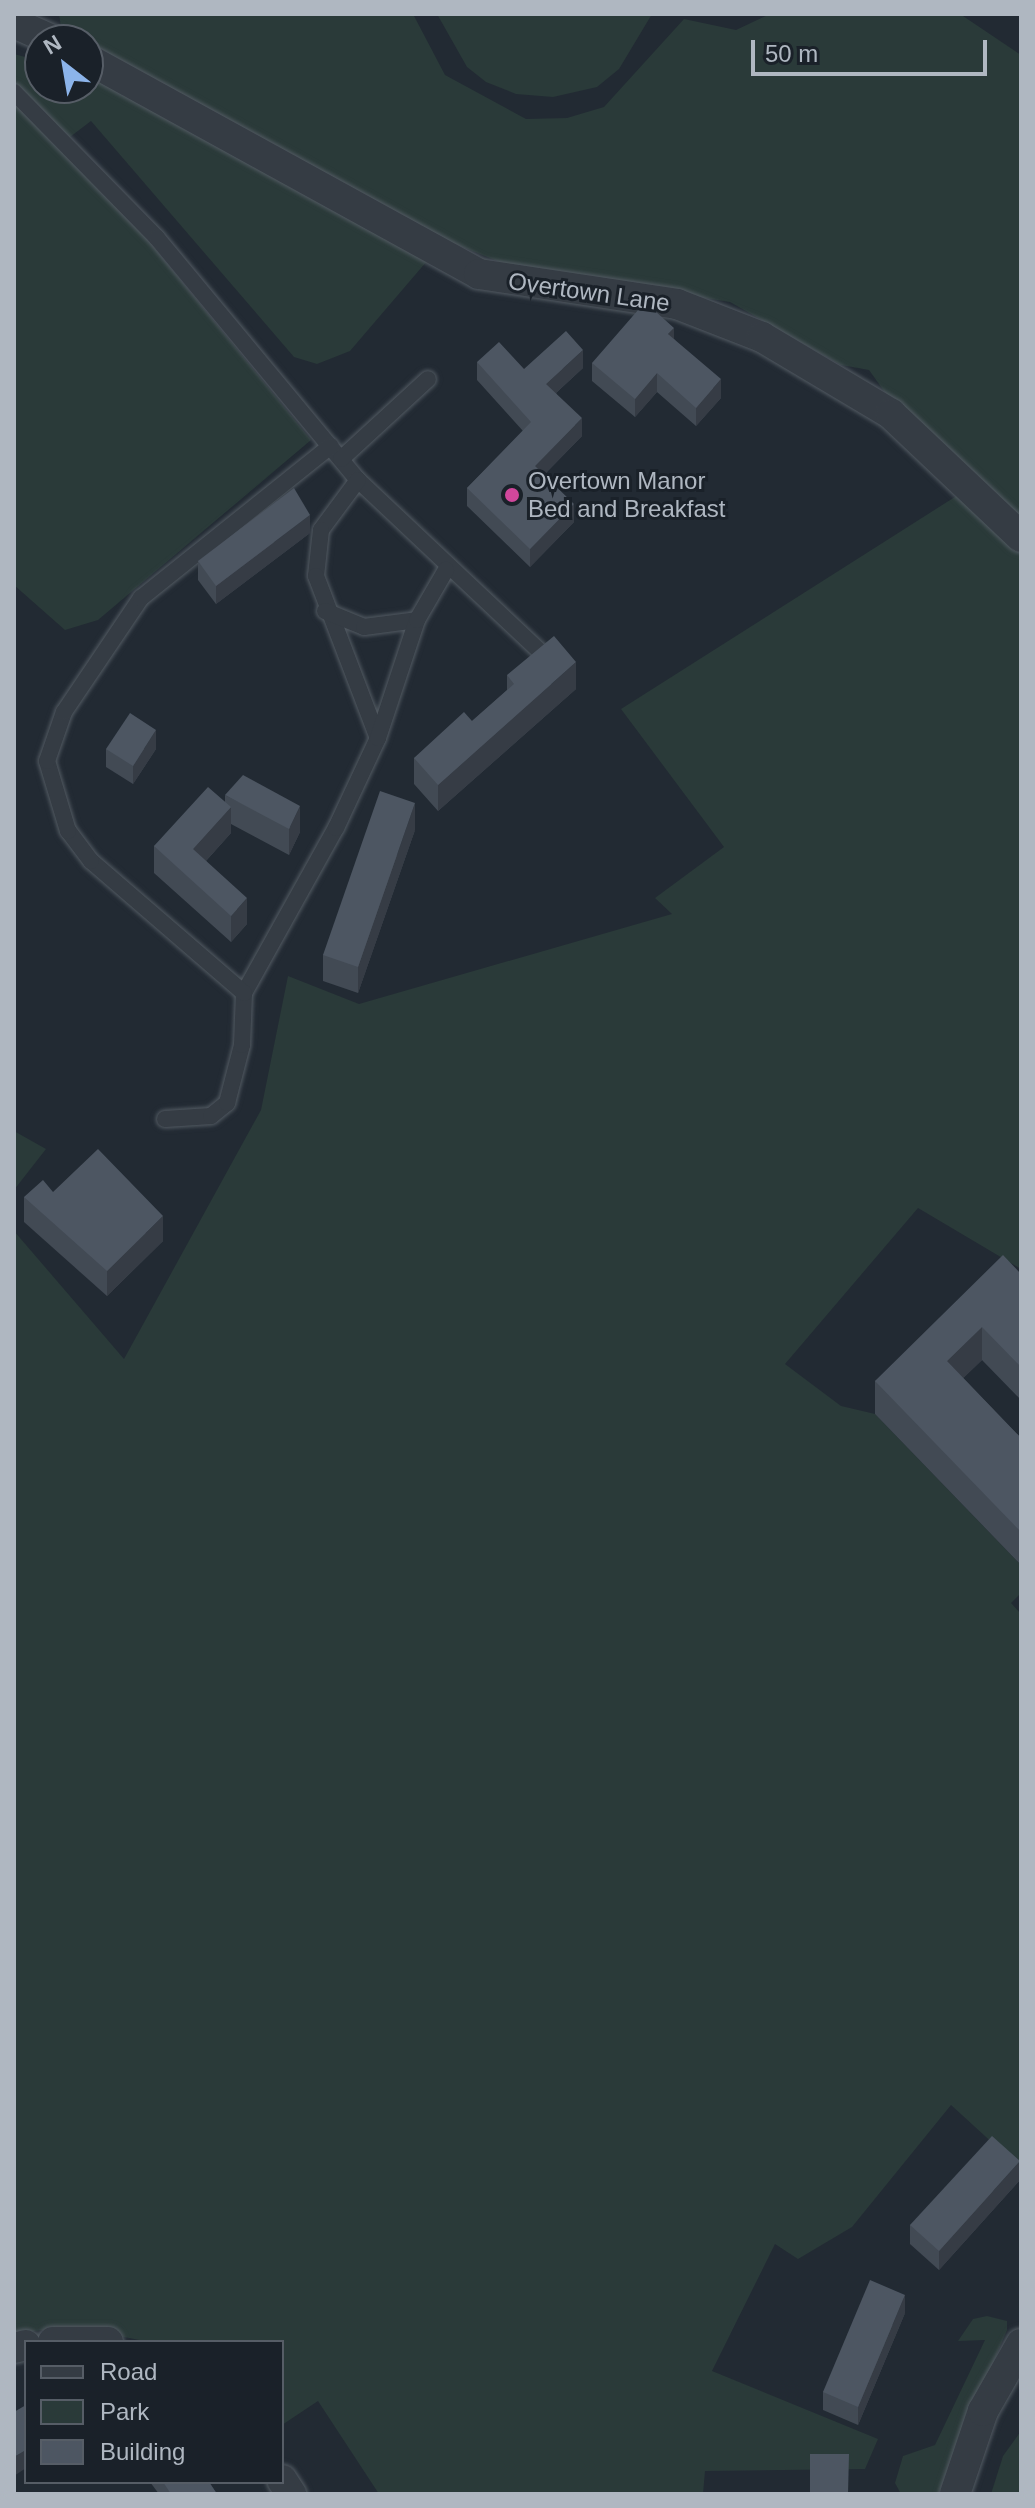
<!DOCTYPE html>
<html>
<head>
<meta charset="utf-8">
<style>
  body { margin:0 }
  #map { position:relative; width:1035px; height:2508px; overflow:hidden; background:#222a33; font-family:Arial,sans-serif }
  div>[style] { position:absolute }
  [style*='--x'] { left:calc(var(--x)*1px); top:calc(var(--y)*1px); width:calc(var(--w)*1px); rotate:calc(var(--a)*1deg) }
  .green>* { inset:0; background:#2a3a39 }
  .roads { filter:drop-shadow(0 0 2px #525a62) drop-shadow(0 0 2px #525a62) }
  .lane>* { height:16px; margin:-8px; padding:0 8px; transform-origin:8px; border-radius:8px; background:#353c44 }
  .street>* { height:30px; margin:-15px; padding:0 15px; transform-origin:15px; border-radius:15px; background:#353c44 }
  .wall>* { inset:0; background:#424a54 }
  .shaded-wall>* { inset:0; background:#363c45 }
  .building>* { inset:0; background:#4d5662 }
  .dots>* { width:22px; height:22px; translate:-50% -50%; box-sizing:border-box; border:4px solid #1a2129; border-radius:50% }
  span { translate:-50% -50%; white-space:nowrap; text-align:center; line-height:1.15; -webkit-text-stroke:6px #1a2129; paint-order:stroke }
  .street-label { font-size:24px; color:#afb7c1 }
  .poi-label { font-size:24px; color:#afb7c1 }
  .left { translate:0 -50%; text-align:left }
  .frame { position:absolute; inset:0; border:16px solid #afb7c1; pointer-events:none }
  .legend { position:absolute; left:24px; top:2340px; width:260px; height:144px; box-sizing:border-box; background:#1a2129; border:2px solid #565d66; margin:0; padding:10px 14px; list-style:none; font-size:24px; color:#afb7c1 }
  .legend li { display:flex; align-items:center; gap:16px; height:40px }
  .legend b { width:40px; border:2px solid #565d66 }
  .north { position:absolute; left:24px; top:24px; width:80px; height:80px; box-sizing:border-box; background:#1a2129; border:2px solid #565d66; border-radius:50%; rotate:329deg; font-size:22px; font-weight:700; line-height:32px; text-align:center; color:#afb7c1 }
  .north::after { content:''; display:block; margin:auto; width:28px; height:36px; background:#8cb4ea; clip-path:polygon(50% 0,100% 100%,50% 72%,0 100%) }
  .scale { position:absolute; left:751px; top:40px; width:236px; height:36px; box-sizing:border-box; border:4px solid #afb7c1; border-top:0; padding-left:10px; font-size:24px; line-height:28px; white-space:nowrap; color:#afb7c1; -webkit-text-stroke:6px #1a2129; paint-order:stroke }
</style>
</head>
<body>
<div id="map">
  <div class="green">
    <i style="clip-path:polygon(59px 14px,413px 14px,445px 75px,526px 119px,567px 118px,604px 107px,684px 19px,736px 30px,770px 14px,960px 14px,1021px 55px,1021px 1269px,918px 1208px,785px 1364px,841px 1406px,875px 1414px,1021px 1565px,1021px 1593px,1011px 1603px,1021px 1614px,1021px 2169px,951px 2105px,852px 2227px,798px 2259px,775px 2244px,712px 2371px,878px 2439px,865px 2469px,705px 2471px,703px 2494px,379px 2494px,318px 2401px,282px 2425px,282px 2342px,150px 2342px,72px 2327px,14px 2333px,14px 1231px,124px 1359px,261px 1110px,288px 976px,359px 1004px,672px 914px,655px 898px,724px 847px,621px 709px,958px 495px,869px 370px,841px 365px,730px 302px,515px 268px,445px 240px,350px 351px,317px 364px,294px 357px,91px 121px,66px 140px,311px 440px,98px 620px,65px 630px,14px 585px,14px 54px,40px 61px,40px 88px,88px 88px,88px 40px,63px 40px)"></i>
    <i style="clip-path:polygon(437px 14px,652px 14px,619px 69px,597px 87px,553px 97px,516px 94px,486px 82px,467px 67px)"></i>
    <i style="clip-path:polygon(14px 1131px,46px 1149px,14px 1190px)"></i>
    <i style="clip-path:polygon(987px 2316px,1007px 2321px,1007px 2330px,938px 2494px,901px 2494px,895px 2483px,903px 2456px,935px 2445px,985px 2340px,958px 2341px,973px 2319px)"></i>
    <i style="clip-path:polygon(1021px 2431px,1021px 2494px,991px 2494px,1003px 2456px)"></i>
  </div>
  <div class="roads">
    <div class="lane">
      <i style="--x:14;--y:92;--w:204;--a:45.6"></i>
      <i style="--x:157;--y:238;--w:315;--a:50.3"></i>
      <i style="--x:358;--y:480;--w:257;--a:43.3"></i>
      <i style="--x:341;--y:459;--w:118;--a:-42.6"></i>
      <i style="--x:358;--y:480;--w:62;--a:126.5"></i>
      <i style="--x:321;--y:530;--w:46;--a:96.2"></i>
      <i style="--x:316;--y:576;--w:173;--a:69.1"></i>
      <i style="--x:325;--y:611;--w:42;--a:22.3"></i>
      <i style="--x:364;--y:627;--w:53;--a:-7.5"></i>
      <i style="--x:244;--y:993;--w:189;--a:-60.9"></i>
      <i style="--x:336;--y:828;--w:99;--a:-65"></i>
      <i style="--x:378;--y:738;--w:124;--a:-71.7"></i>
      <i style="--x:417;--y:620;--w:58;--a:-59.9"></i>
      <i style="--x:165;--y:1119;--w:46;--a:-3.7"></i>
      <i style="--x:211;--y:1116;--w:21;--a:-39"></i>
      <i style="--x:227;--y:1103;--w:60;--a:-75.5"></i>
      <i style="--x:242;--y:1045;--w:52;--a:-87.8"></i>
      <i style="--x:244;--y:993;--w:202;--a:-139.2"></i>
      <i style="--x:91;--y:861;--w:38;--a:-127"></i>
      <i style="--x:68;--y:831;--w:73;--a:-106.7"></i>
      <i style="--x:47;--y:761;--w:52;--a:-70.9"></i>
      <i style="--x:64;--y:712;--w:138;--a:-56"></i>
      <i style="--x:141;--y:598;--w:243;--a:-38.7"></i>
    </div>
    <div class="street">
      <i style="--x:14;--y:23;--w:42;--a:24.1"></i>
      <i style="--x:88;--y:59;--w:446;--a:28.8"></i>
      <i style="--x:479;--y:274;--w:200;--a:8.6"></i>
      <i style="--x:677;--y:304;--w:91;--a:21.2"></i>
      <i style="--x:762;--y:337;--w:150;--a:30.8"></i>
      <i style="--x:891;--y:414;--w:179;--a:43.4"></i>
      <i style="--x:53;--y:2342;--w:55;--a:0"></i>
      <i style="--x:14;--y:2348;--w:12;--a:-14"></i>
      <i style="--x:282;--y:2480;--w:17;--a:57"></i>
      <i style="--x:955;--y:2494;--w:88;--a:-71.4"></i>
      <i style="--x:983;--y:2411;--w:77;--a:-60.4"></i>
    </div>
  </div>
  <div class="wall">
    <i style="clip-path:polygon(674px 339px,721px 398px,696px 426px,657px 392px,635px 417px,592px 381px,592px 363px)"></i>
    <i style="clip-path:polygon(477px 362px,524px 369px,583px 368px,556px 393px,582px 436px,544px 475px,574px 522px,530px 567px,467px 506px,467px 488px,523px 431px,477px 380px)"></i>
    <i style="clip-path:polygon(310px 533px,216px 604px,198px 580px,198px 561px)"></i>
    <i style="clip-path:polygon(507px 675px,576px 689px,438px 811px,414px 784px,414px 758px,472px 721px,507px 690px)"></i>
    <i style="clip-path:polygon(106px 749px,156px 749px,133px 784px,106px 767px)"></i>
    <i style="clip-path:polygon(225px 795px,300px 832px,289px 855px,231px 824px,231px 833px,206px 861px,247px 924px,231px 942px,154px 873px,154px 846px,225px 802px)"></i>
    <i style="clip-path:polygon(415px 830px,358px 993px,323px 981px,323px 955px)"></i>
    <i style="clip-path:polygon(53px 1192px,163px 1241px,107px 1296px,24px 1222px,24px 1197px)"></i>
    <i style="clip-path:polygon(1021px 1274px,1021px 1400px,982px 1360px,963px 1378px,1021px 1438px,1021px 1565px,875px 1414px,875px 1381px)"></i>
    <i style="clip-path:polygon(1020px 2180px,939px 2270px,910px 2244px,910px 2225px)"></i>
    <i style="clip-path:polygon(905px 2313px,858px 2425px,823px 2410px,823px 2392px)"></i>
    <i style="clip-path:polygon(150px 2482px,209px 2482px,217px 2494px,159px 2494px)"></i>
  </div>
  <div class="shaded-wall">
    <i style="clip-path:polygon(674px 328px,674px 346px,668px 334px)"></i>
    <i style="clip-path:polygon(583px 350px,583px 368px,546px 402px,546px 384px)"></i>
    <i style="clip-path:polygon(657px 373px,657px 392px,635px 417px,635px 399px)"></i>
    <i style="clip-path:polygon(721px 379px,721px 398px,696px 426px,696px 408px)"></i>
    <i style="clip-path:polygon(582px 418px,582px 436px,535px 484px,535px 466px)"></i>
    <i style="clip-path:polygon(574px 504px,574px 522px,530px 567px,530px 549px)"></i>
    <i style="clip-path:polygon(310px 515px,310px 533px,216px 604px,216px 586px)"></i>
    <i style="clip-path:polygon(576px 662px,576px 689px,438px 811px,438px 785px)"></i>
    <i style="clip-path:polygon(156px 730px,156px 749px,133px 784px,133px 766px)"></i>
    <i style="clip-path:polygon(415px 803px,415px 830px,358px 993px,358px 967px)"></i>
    <i style="clip-path:polygon(300px 806px,300px 832px,289px 855px,289px 829px)"></i>
    <i style="clip-path:polygon(231px 807px,231px 833px,193px 875px,193px 849px)"></i>
    <i style="clip-path:polygon(247px 898px,247px 924px,231px 942px,231px 916px)"></i>
    <i style="clip-path:polygon(163px 1216px,163px 1241px,107px 1296px,107px 1271px)"></i>
    <i style="clip-path:polygon(982px 1327px,982px 1360px,947px 1394px,947px 1361px)"></i>
    <i style="clip-path:polygon(1020px 2161px,1020px 2180px,939px 2270px,939px 2251px)"></i>
    <i style="clip-path:polygon(905px 2295px,905px 2313px,858px 2425px,858px 2407px)"></i>
    <i style="clip-path:polygon(26px 2450px,26px 2468px,14px 2476px,14px 2457px)"></i>
  </div>
  <div class="building">
    <i style="clip-path:polygon(645px 302px,674px 328px,668px 334px,721px 379px,696px 408px,657px 373px,635px 399px,592px 363px)"></i>
    <i style="clip-path:polygon(566px 331px,583px 350px,546px 384px,582px 418px,535px 466px,574px 504px,530px 549px,467px 488px,531px 422px,477px 362px,499px 342px,524px 369px)"></i>
    <i style="clip-path:polygon(294px 488px,310px 515px,216px 586px,198px 561px)"></i>
    <i style="clip-path:polygon(554px 636px,576px 662px,438px 785px,414px 758px,464px 712px,472px 721px,514px 684px,507px 675px)"></i>
    <i style="clip-path:polygon(130px 713px,156px 730px,133px 766px,106px 749px)"></i>
    <i style="clip-path:polygon(243px 775px,300px 806px,289px 829px,225px 795px)"></i>
    <i style="clip-path:polygon(208px 787px,231px 807px,193px 849px,247px 898px,231px 916px,154px 846px)"></i>
    <i style="clip-path:polygon(380px 791px,415px 803px,358px 967px,323px 955px)"></i>
    <i style="clip-path:polygon(98px 1149px,163px 1216px,107px 1271px,24px 1197px,43px 1180px,53px 1192px)"></i>
    <i style="clip-path:polygon(1003px 1255px,1021px 1274px,1021px 1367px,982px 1327px,947px 1361px,1021px 1438px,1021px 1532px,875px 1381px)"></i>
    <i style="clip-path:polygon(992px 2136px,1020px 2161px,939px 2251px,910px 2225px)"></i>
    <i style="clip-path:polygon(870px 2280px,905px 2295px,858px 2407px,823px 2392px)"></i>
    <i style="clip-path:polygon(26px 2405px,26px 2450px,14px 2457px,14px 2412px)"></i>
    <i style="clip-path:polygon(810px 2454px,849px 2454px,848px 2494px,810px 2494px)"></i>
    <i style="clip-path:polygon(163px 2482px,209px 2482px,217px 2494px,171px 2494px)"></i>
  </div>
  <div class="dots">
    <i style="left:512px;top:495px;background:#d1479c"></i>
  </div>
  <div class="street-label">
    <span style="left:589px;top:292px;rotate:8deg">Overtown Lane</span>
  </div>
  <div class="poi-label">
    <span class="left" style="left:528px;top:495px">Overtown Manor<br>Bed and Breakfast</span>
  </div>
  <div class="frame"></div>
  <ul class="legend">
  <li><b style="height:10px;background:#353c44"></b>Road</li>
  <li><b style="height:22px;background:#2a3a39"></b>Park</li>
  <li><b style="height:22px;background:#4d5662"></b>Building</li>
  </ul>
  <div class="north">N</div>
  <div class="scale">50 m</div>
</div>
</body>
</html>
